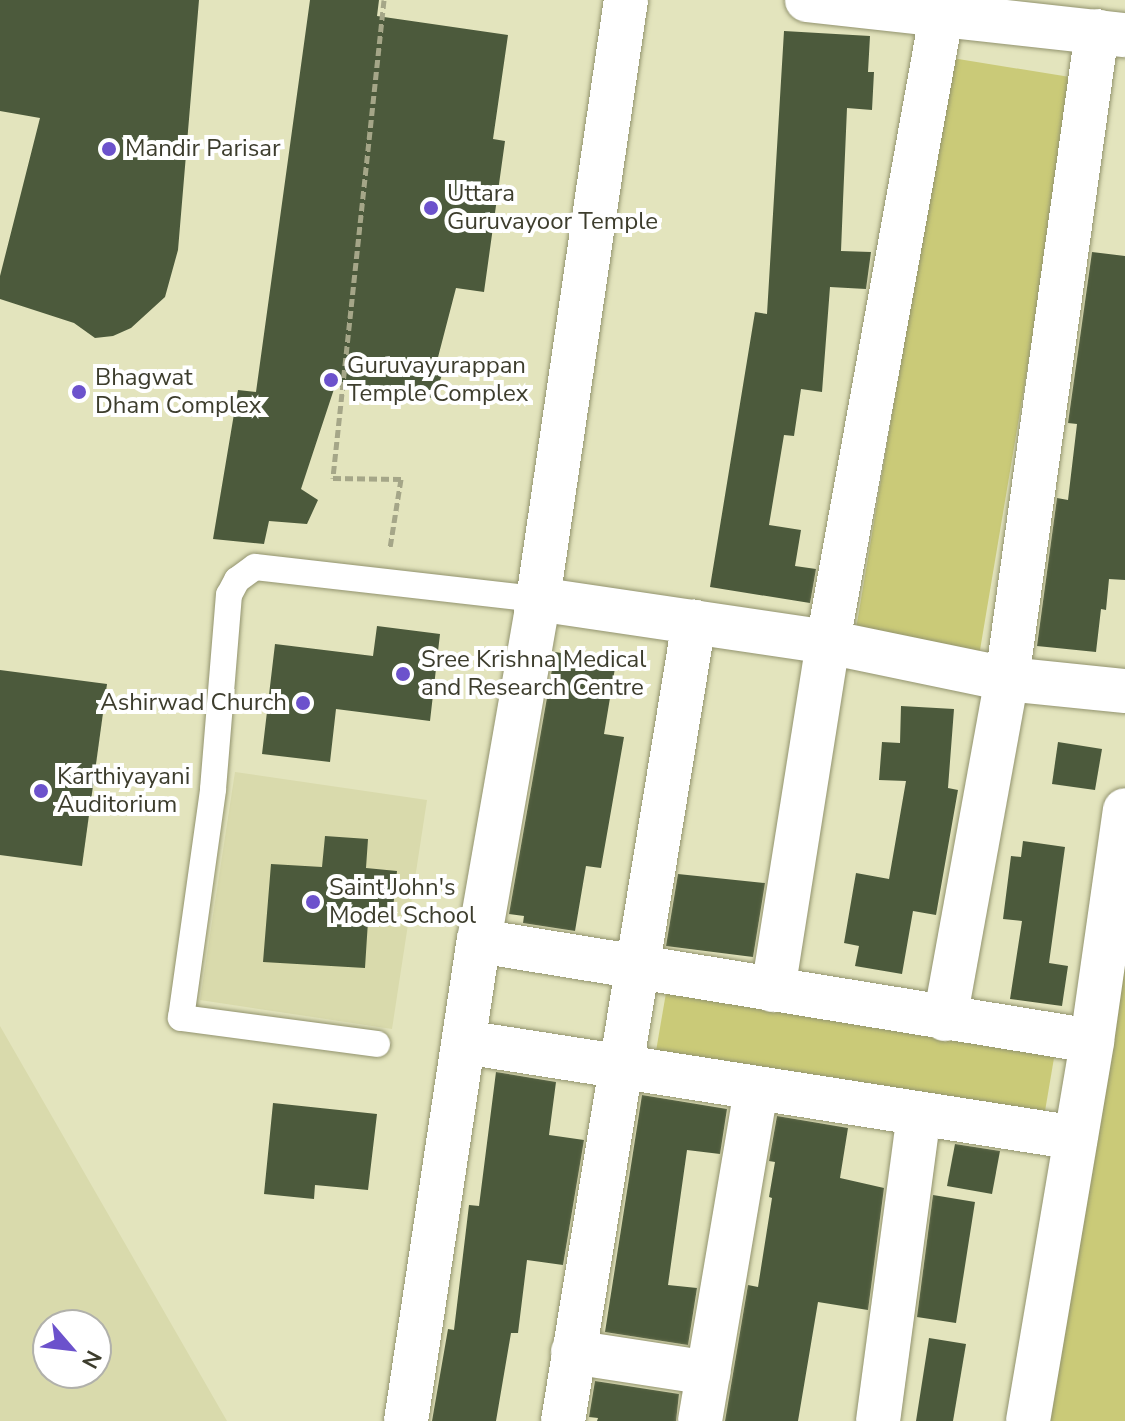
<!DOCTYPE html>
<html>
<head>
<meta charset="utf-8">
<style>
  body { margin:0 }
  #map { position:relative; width:1125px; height:1421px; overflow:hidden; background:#e3e4bd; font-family:"Nunito Sans",sans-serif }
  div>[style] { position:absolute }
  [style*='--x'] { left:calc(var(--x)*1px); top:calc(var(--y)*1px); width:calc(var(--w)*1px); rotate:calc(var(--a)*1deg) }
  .built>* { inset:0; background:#d9daac }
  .green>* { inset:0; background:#caca78 }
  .building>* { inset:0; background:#4c5a3c }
  .path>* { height:5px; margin-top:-2.5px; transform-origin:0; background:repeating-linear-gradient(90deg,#a5a688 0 8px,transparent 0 12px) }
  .roads { filter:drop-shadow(0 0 2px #92936e) drop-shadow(0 0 2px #92936e) }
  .service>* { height:26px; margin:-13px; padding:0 13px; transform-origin:13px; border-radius:13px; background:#fff }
  .minor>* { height:44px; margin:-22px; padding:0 22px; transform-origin:22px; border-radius:22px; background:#fff }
  .dots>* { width:22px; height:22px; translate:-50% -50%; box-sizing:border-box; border:4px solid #fff; border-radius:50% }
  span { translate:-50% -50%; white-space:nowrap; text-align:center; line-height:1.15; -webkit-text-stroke:8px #fff; paint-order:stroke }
  .poi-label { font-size:24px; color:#3d3d2d }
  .left { translate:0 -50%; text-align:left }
  .right { translate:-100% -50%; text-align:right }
  .north { position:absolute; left:32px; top:1309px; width:80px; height:80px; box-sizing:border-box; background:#fff; border:2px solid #b1b1ab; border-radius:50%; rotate:118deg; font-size:22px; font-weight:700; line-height:32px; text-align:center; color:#3d3d2d }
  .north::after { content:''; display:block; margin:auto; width:28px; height:36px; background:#6c52cc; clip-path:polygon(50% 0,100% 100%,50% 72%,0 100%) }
</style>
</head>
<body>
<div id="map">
  <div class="built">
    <i style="clip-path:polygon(235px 772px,427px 800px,392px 1029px,200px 1000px)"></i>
    <i style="clip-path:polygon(evenodd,0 1026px,227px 1421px,0 1421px,0 1026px,96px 1325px,96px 1373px,48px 1373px,48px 1325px,96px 1325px)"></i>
  </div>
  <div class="green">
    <i style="clip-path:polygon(952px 58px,1076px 78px,979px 656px,855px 635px)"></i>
    <i style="clip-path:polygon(1125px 942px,1125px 1421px,1049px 1421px)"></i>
    <i style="clip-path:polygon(667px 987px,1055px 1052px,1043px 1123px,655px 1057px)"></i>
  </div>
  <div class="building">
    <i style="clip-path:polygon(0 0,199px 0,178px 250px,165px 297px,131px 328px,113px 336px,95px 338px,74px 323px,0 299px,0 276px,40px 118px,0 111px)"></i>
    <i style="clip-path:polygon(310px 0,379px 0,377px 16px,508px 35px,493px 139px,505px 141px,484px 292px,456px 288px,436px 365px,444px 369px,434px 398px,335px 386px,301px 489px,318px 500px,307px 524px,269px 521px,264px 544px,213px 539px,238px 390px,256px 392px)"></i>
    <i style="clip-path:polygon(784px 31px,870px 36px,868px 72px,874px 72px,872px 110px,847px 108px,843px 201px,841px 251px,871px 252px,866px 289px,830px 287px,822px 392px,801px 389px,794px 436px,784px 435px,769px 525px,801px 530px,795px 566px,816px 569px,810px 603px,710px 587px,755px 312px,767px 314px)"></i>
    <i style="clip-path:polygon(1092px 252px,1125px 256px,1125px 580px,1109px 579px,1106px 610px,1101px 609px,1096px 652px,1037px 646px,1057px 498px,1068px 500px,1077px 424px,1068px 423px)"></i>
    <i style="clip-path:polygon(377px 626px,440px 634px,430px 721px,336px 709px,330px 762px,262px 754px,275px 644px,373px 656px)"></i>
    <i style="clip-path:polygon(555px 652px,616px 662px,604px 734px,624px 737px,601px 868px,586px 866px,575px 931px,523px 923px,524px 916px,509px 914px)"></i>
    <i style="clip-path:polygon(0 670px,107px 684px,82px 866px,0 855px)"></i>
    <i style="clip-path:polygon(901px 706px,954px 709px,948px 788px,958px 790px,936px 915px,913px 911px,902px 974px,855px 966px,859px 946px,844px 943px,856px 873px,889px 879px,906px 781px,879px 780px,882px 742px,900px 743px)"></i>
    <i style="clip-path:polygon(1058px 742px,1102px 749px,1095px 790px,1052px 784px)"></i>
    <i style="clip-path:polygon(325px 836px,368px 839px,366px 868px,397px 871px,392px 918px,368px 921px,365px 968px,263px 962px,271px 864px,322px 867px)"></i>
    <i style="clip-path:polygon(1023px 841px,1065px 847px,1049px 963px,1068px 966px,1062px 1006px,1010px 999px,1022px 921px,1003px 919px,1011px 856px,1021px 857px)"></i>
    <i style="clip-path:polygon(678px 874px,765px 883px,753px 957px,666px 946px)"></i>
    <i style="clip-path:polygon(496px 1072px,556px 1082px,549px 1135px,584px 1140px,563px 1265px,527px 1260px,518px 1333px,511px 1333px,496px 1421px,432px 1421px,448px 1329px,454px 1330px,469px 1205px,479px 1206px)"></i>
    <i style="clip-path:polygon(642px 1095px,727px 1109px,720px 1154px,687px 1150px,668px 1285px,697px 1288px,688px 1345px,605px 1332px)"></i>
    <i style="clip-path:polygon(273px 1103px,377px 1114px,368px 1190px,315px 1185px,314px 1199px,264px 1194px)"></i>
    <i style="clip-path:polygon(777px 1116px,848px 1128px,840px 1178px,884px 1188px,868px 1310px,818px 1302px,798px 1421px,725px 1421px,748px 1285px,758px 1287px,772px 1198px,769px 1197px,775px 1162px,769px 1161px)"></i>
    <i style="clip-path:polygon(955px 1144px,1000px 1151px,992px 1194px,947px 1186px)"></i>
    <i style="clip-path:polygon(933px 1195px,975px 1202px,956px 1323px,917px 1317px)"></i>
    <i style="clip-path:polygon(929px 1338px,966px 1344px,953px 1421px,916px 1421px)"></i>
    <i style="clip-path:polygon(595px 1381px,679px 1394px,676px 1421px,597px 1421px,598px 1418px,589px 1417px)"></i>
  </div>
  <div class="path">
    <i style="--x:384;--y:0;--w:481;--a:96.1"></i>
    <i style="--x:333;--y:478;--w:68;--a:0.8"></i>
    <i style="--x:401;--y:479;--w:70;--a:99.1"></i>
    <i style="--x:148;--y:779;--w:31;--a:9"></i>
  </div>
  <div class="roads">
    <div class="service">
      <i style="--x:377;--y:1044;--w:198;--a:-172.4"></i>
      <i style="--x:181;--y:1018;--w:231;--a:-82"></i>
      <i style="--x:213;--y:789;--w:195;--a:-85.3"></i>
      <i style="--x:229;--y:595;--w:17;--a:-62"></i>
      <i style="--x:237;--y:580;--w:22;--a:-36"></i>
      <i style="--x:255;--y:567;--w:284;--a:6.5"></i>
    </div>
    <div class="minor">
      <i style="--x:807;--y:0;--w:320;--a:6.3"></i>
      <i style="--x:537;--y:599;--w:294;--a:8.4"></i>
      <i style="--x:828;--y:642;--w:183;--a:11.7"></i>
      <i style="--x:1007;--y:679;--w:119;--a:5.8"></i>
      <i style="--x:479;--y:941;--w:621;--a:9.27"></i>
      <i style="--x:773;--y:990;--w:352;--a:-81"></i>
      <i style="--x:828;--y:642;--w:635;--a:-79.75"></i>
      <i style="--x:945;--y:1019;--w:346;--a:-79.7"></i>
      <i style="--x:1007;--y:679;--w:654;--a:-82.09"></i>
      <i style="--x:464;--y:1042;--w:619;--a:8.91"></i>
      <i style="--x:573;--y:1352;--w:137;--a:8.8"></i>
      <i style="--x:406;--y:1421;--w:486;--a:-81.4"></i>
      <i style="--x:479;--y:941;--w:333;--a:-80.1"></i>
      <i style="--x:536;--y:613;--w:620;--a:-81.65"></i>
      <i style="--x:563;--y:1421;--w:810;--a:-80.69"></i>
      <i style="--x:700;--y:1421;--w:337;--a:-80.4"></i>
      <i style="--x:878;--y:1421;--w:309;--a:-82.4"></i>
      <i style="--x:1028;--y:1421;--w:385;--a:-80.4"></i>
      <i style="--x:1092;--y:1041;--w:233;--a:-81.9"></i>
    </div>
  </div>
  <div class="dots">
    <i style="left:109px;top:149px;background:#6c52cc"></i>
    <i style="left:431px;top:208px;background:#6c52cc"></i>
    <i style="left:331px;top:380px;background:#6c52cc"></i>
    <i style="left:79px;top:392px;background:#6c52cc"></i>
    <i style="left:403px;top:674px;background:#6c52cc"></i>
    <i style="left:303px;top:703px;background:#6c52cc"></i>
    <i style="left:41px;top:791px;background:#6c52cc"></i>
    <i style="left:313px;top:902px;background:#6c52cc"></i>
  </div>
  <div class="poi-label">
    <span class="left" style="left:125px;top:149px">Mandir Parisar</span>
    <span class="left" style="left:447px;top:208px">Uttara<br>Guruvayoor Temple</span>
    <span class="left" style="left:347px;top:380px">Guruvayurappan<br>Temple Complex</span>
    <span class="left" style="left:95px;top:392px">Bhagwat<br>Dham Complex</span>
    <span class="left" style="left:421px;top:674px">Sree Krishna Medical<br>and Research Centre</span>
    <span class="right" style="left:287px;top:703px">Ashirwad Church</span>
    <span class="left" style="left:57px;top:791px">Karthiyayani<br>Auditorium</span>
    <span class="left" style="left:329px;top:902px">Saint John's<br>Model School</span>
  </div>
  <div class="north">N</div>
</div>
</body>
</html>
